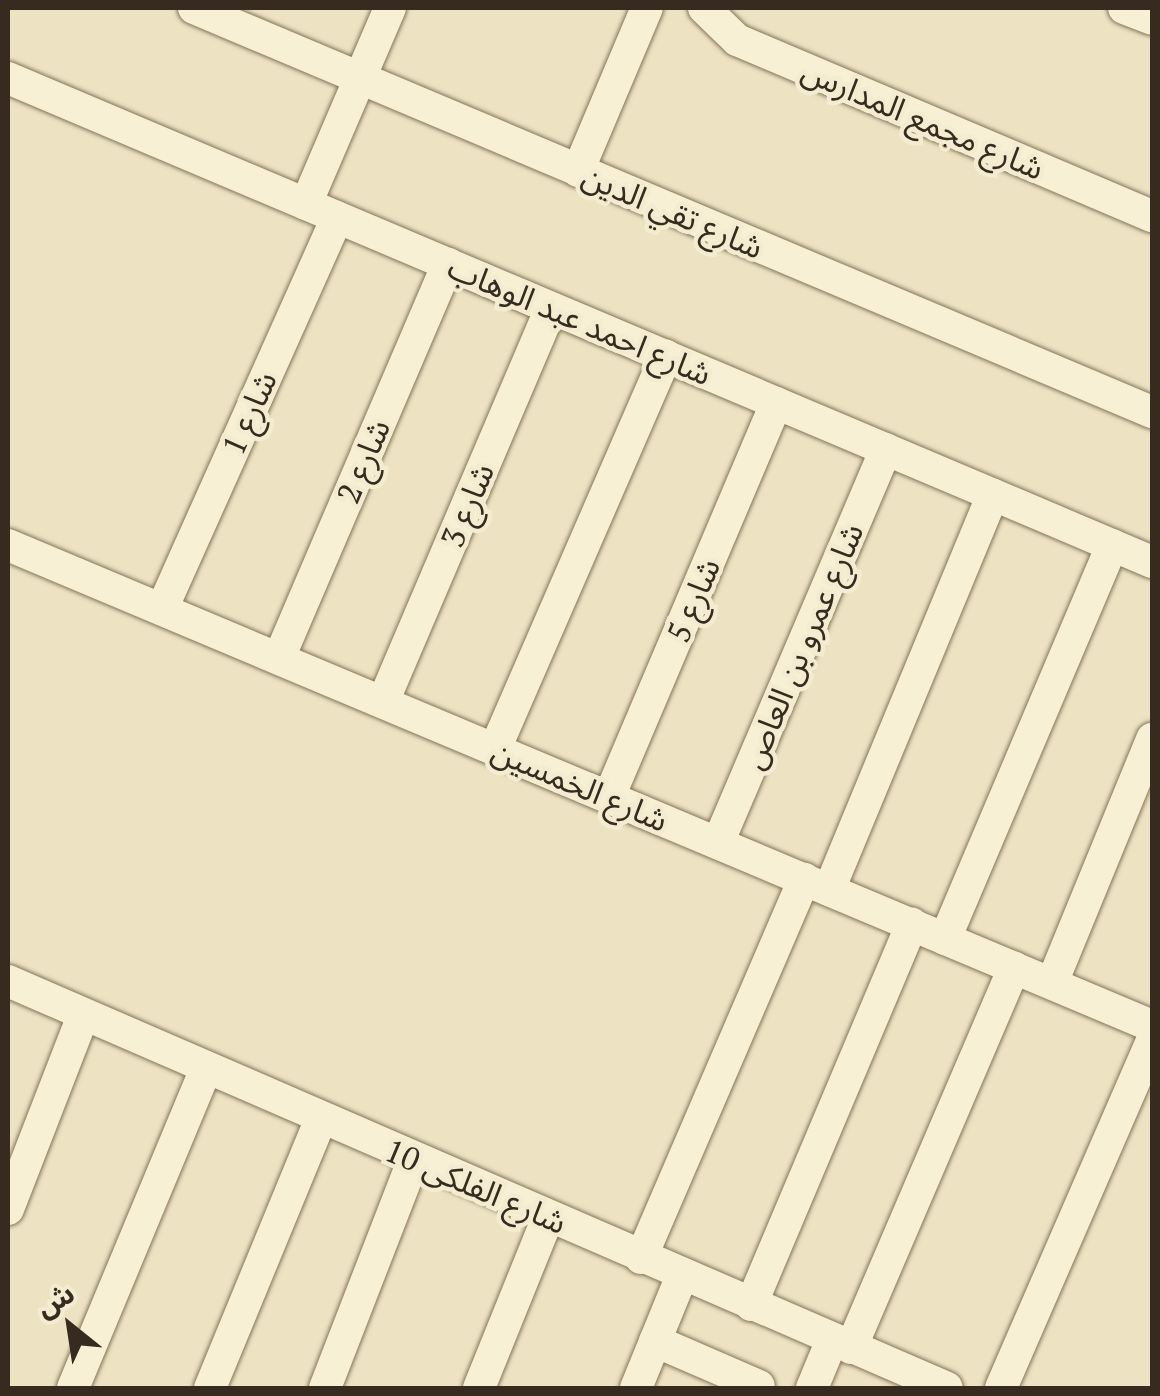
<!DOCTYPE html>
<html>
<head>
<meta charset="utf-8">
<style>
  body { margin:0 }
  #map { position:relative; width:1160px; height:1396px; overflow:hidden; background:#ede3c2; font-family:"PT Serif","Noto Sans Arabic",serif }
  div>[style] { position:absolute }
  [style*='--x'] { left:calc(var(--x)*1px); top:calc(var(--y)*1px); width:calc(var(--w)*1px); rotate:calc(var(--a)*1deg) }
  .roads { filter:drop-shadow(0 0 2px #86745a) drop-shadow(0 0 2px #86745a) }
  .minor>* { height:32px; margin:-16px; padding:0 16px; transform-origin:16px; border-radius:16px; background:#f8f0d5 }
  span { translate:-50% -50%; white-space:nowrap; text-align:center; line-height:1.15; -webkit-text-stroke:9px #f4ecd1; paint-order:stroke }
  .street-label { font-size:32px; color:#362b1e }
  .frame { position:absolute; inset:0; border:10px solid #362b1e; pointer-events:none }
  .north { position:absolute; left:20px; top:1276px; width:100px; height:100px; -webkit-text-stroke:8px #f4ecd1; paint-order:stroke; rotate:330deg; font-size:28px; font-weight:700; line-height:40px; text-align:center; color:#362b1e }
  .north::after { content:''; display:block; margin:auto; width:35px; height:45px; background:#362b1e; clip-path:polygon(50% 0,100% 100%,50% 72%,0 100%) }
</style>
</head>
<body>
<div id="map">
  <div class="roads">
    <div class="minor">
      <i style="--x:194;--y:8;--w:1040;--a:22.87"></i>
      <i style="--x:704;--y:8;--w:46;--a:44.1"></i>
      <i style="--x:737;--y:40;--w:451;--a:23"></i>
      <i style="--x:1124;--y:8;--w:30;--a:21"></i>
      <i style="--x:8;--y:78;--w:1242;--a:22.93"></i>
      <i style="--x:578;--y:171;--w:177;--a:-67.1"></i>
      <i style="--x:306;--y:204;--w:213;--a:-66.8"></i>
      <i style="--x:8;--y:545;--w:1241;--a:22.8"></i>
      <i style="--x:162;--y:609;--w:429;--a:-65.9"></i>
      <i style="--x:279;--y:658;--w:429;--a:-66.8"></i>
      <i style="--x:383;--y:702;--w:428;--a:-66.9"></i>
      <i style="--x:495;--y:749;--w:429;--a:-66.5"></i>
      <i style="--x:609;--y:797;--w:428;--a:-67"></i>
      <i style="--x:718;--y:843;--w:428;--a:-66.9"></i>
      <i style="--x:829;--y:890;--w:428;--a:-67.5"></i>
      <i style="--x:945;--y:939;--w:428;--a:-67"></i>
      <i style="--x:8;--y:981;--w:1023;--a:23.43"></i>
      <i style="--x:1052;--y:983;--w:264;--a:-67.7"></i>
      <i style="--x:8;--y:1209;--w:207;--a:-68.8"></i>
      <i style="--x:641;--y:1258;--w:413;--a:-66.7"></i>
      <i style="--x:751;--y:1305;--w:414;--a:-67.1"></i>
      <i style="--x:655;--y:1341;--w:113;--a:23.4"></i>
      <i style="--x:851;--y:1348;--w:414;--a:-66.8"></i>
      <i style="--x:73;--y:1388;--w:346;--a:-67.4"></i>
      <i style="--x:210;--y:1388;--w:291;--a:-67.6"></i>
      <i style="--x:325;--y:1388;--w:246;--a:-68.8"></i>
      <i style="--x:479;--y:1388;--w:184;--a:-68"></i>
      <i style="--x:636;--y:1388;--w:122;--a:-67.8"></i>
      <i style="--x:812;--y:1388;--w:52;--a:-67.4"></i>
      <i style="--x:1001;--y:1388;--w:379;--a:-66.5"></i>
    </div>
  </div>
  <div class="street-label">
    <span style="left:923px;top:119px;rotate:23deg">شارع مجمع المدارس</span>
    <span style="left:673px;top:211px;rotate:23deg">شارع تقي الدين</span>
    <span style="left:580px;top:320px;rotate:23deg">شارع احمد عبد الوهاب</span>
    <span style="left:249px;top:413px;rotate:-66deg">شارع 1</span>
    <span style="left:363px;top:461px;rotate:-67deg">شارع 2</span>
    <span style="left:467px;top:505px;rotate:-67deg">شارع 3</span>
    <span style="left:693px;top:600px;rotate:-67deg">شارع 5</span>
    <span style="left:802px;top:646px;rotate:-67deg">شارع عمرو بن العاص</span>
    <span style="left:580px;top:785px;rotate:23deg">شارع الخمسين</span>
    <span style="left:476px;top:1186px;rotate:23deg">شارع الفلكى 10</span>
  </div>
  <div class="frame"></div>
  <div class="north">ش</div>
</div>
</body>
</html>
